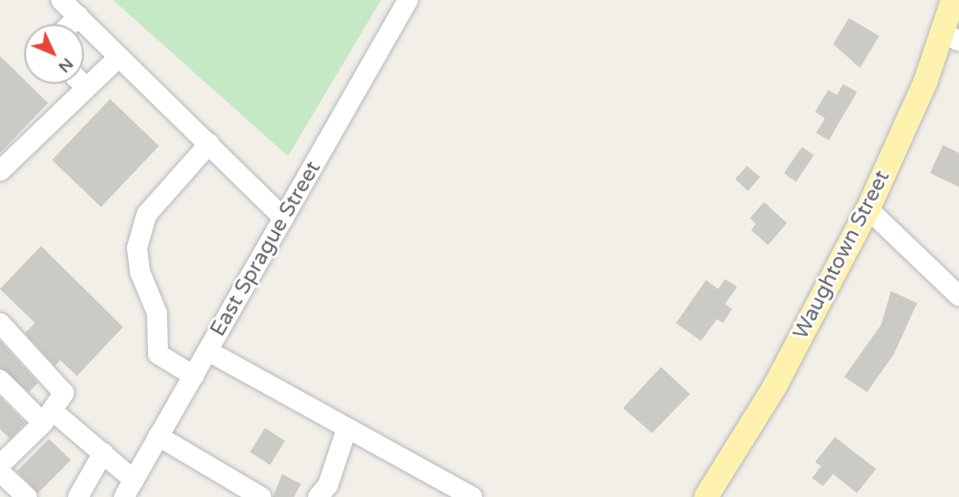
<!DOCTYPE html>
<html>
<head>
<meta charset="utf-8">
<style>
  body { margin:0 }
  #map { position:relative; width:959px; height:497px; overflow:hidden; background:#f1efe8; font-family:"Varela Round",sans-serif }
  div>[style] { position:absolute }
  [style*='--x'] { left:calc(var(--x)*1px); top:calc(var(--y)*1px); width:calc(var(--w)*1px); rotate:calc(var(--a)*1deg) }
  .green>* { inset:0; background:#c5e8c5 }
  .building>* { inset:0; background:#cccac5 }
  .roads { filter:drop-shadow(0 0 2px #b5b8bc) drop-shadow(0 0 2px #b5b8bc) }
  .minor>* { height:20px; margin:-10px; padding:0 10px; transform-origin:10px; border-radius:10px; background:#fff }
  .major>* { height:24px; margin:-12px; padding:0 12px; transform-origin:12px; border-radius:12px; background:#fff2af }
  span { translate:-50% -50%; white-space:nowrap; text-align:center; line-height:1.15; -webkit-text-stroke:5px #fff; paint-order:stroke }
  .street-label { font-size:21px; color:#5f6368 }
  .north { position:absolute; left:24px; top:24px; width:60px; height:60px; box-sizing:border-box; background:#fff; border:2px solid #bfc1c3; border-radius:50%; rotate:134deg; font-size:16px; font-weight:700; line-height:24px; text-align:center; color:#5f6368 }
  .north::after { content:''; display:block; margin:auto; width:21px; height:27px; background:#ea4335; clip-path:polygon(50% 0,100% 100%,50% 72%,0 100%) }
</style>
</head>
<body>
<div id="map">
  <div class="green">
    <i style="clip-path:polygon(113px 0,381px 0,288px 156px)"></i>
  </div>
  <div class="building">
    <i style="clip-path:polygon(849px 18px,879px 36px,860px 68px,833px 44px)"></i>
    <i style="clip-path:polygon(0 56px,48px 103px,0 153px)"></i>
    <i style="clip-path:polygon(843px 84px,857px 92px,829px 140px,816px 133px,825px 118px,815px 112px,828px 90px,837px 95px)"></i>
    <i style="clip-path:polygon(110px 99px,159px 146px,101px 207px,52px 160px)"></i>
    <i style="clip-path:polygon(943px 145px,959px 153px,959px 187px,930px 173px)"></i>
    <i style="clip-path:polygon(802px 147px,814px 155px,796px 182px,784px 173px)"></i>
    <i style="clip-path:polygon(747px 166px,760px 177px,748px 191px,735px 179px)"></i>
    <i style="clip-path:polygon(764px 202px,787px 223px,768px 245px,751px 230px,756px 224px,750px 218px)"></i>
    <i style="clip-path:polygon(41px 246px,123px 327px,77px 376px,60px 360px,55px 366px,25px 333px,35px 323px,0 289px)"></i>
    <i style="clip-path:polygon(725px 279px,737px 287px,725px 304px,732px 309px,723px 323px,717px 319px,701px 341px,676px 323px,706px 280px,718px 289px)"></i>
    <i style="clip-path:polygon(891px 291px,917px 303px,894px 354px,867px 392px,844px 377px,881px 325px)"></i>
    <i style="clip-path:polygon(0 341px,38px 383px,29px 392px,0 368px)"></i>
    <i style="clip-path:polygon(661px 367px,690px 394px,652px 433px,623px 408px)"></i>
    <i style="clip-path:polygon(0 397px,25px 423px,10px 439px,0 429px)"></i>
    <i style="clip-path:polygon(265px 428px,285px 441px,270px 465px,250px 452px)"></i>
    <i style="clip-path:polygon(835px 437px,876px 469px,857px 493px,833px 474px,823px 486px,812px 478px,821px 466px,815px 462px)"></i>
    <i style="clip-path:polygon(49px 439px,71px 460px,38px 493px,17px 471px)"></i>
    <i style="clip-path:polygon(282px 474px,301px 484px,294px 497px,273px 497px)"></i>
  </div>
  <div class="roads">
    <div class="minor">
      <i style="--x:61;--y:0;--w:312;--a:44.4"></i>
      <i style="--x:942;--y:32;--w:19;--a:28"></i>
      <i style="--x:59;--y:36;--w:28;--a:-46"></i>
      <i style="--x:71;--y:72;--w:22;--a:47"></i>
      <i style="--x:0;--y:171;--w:165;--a:-43.8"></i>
      <i style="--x:868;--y:209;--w:126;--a:43.7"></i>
      <i style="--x:0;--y:323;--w:95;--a:47.6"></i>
      <i style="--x:64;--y:393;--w:37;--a:125"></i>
      <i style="--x:43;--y:423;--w:61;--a:-135"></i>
      <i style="--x:208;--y:351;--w:302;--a:28.9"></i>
      <i style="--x:194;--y:376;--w:42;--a:-148.6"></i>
      <i style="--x:158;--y:354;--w:41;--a:-91.4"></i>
      <i style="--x:157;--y:313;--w:44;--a:-112.5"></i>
      <i style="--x:140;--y:272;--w:24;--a:-97"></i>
      <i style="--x:137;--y:248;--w:35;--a:-74"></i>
      <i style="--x:147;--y:214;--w:94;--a:-48.5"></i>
      <i style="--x:54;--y:412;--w:105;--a:40.4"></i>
      <i style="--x:158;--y:436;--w:120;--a:30.6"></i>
      <i style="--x:0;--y:465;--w:60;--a:-44.3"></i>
      <i style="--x:0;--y:472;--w:37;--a:43"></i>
      <i style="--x:78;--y:497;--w:51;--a:-60.4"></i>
      <i style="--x:124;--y:497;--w:572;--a:-60.26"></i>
      <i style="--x:318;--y:497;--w:16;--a:-50"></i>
      <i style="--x:328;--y:485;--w:60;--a:-71.6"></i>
    </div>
    <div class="major">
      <i style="--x:706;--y:497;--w:131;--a:-58.1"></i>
      <i style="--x:775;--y:386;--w:200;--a:-62.3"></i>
      <i style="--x:868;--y:209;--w:138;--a:-65.7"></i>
      <i style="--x:925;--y:83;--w:88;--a:-71.4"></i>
    </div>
  </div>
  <div class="street-label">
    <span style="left:266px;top:249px;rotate:-60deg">East Sprague Street</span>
    <span style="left:842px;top:255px;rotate:-63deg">Waughtown Street</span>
  </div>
  <div class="north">N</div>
</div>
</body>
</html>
